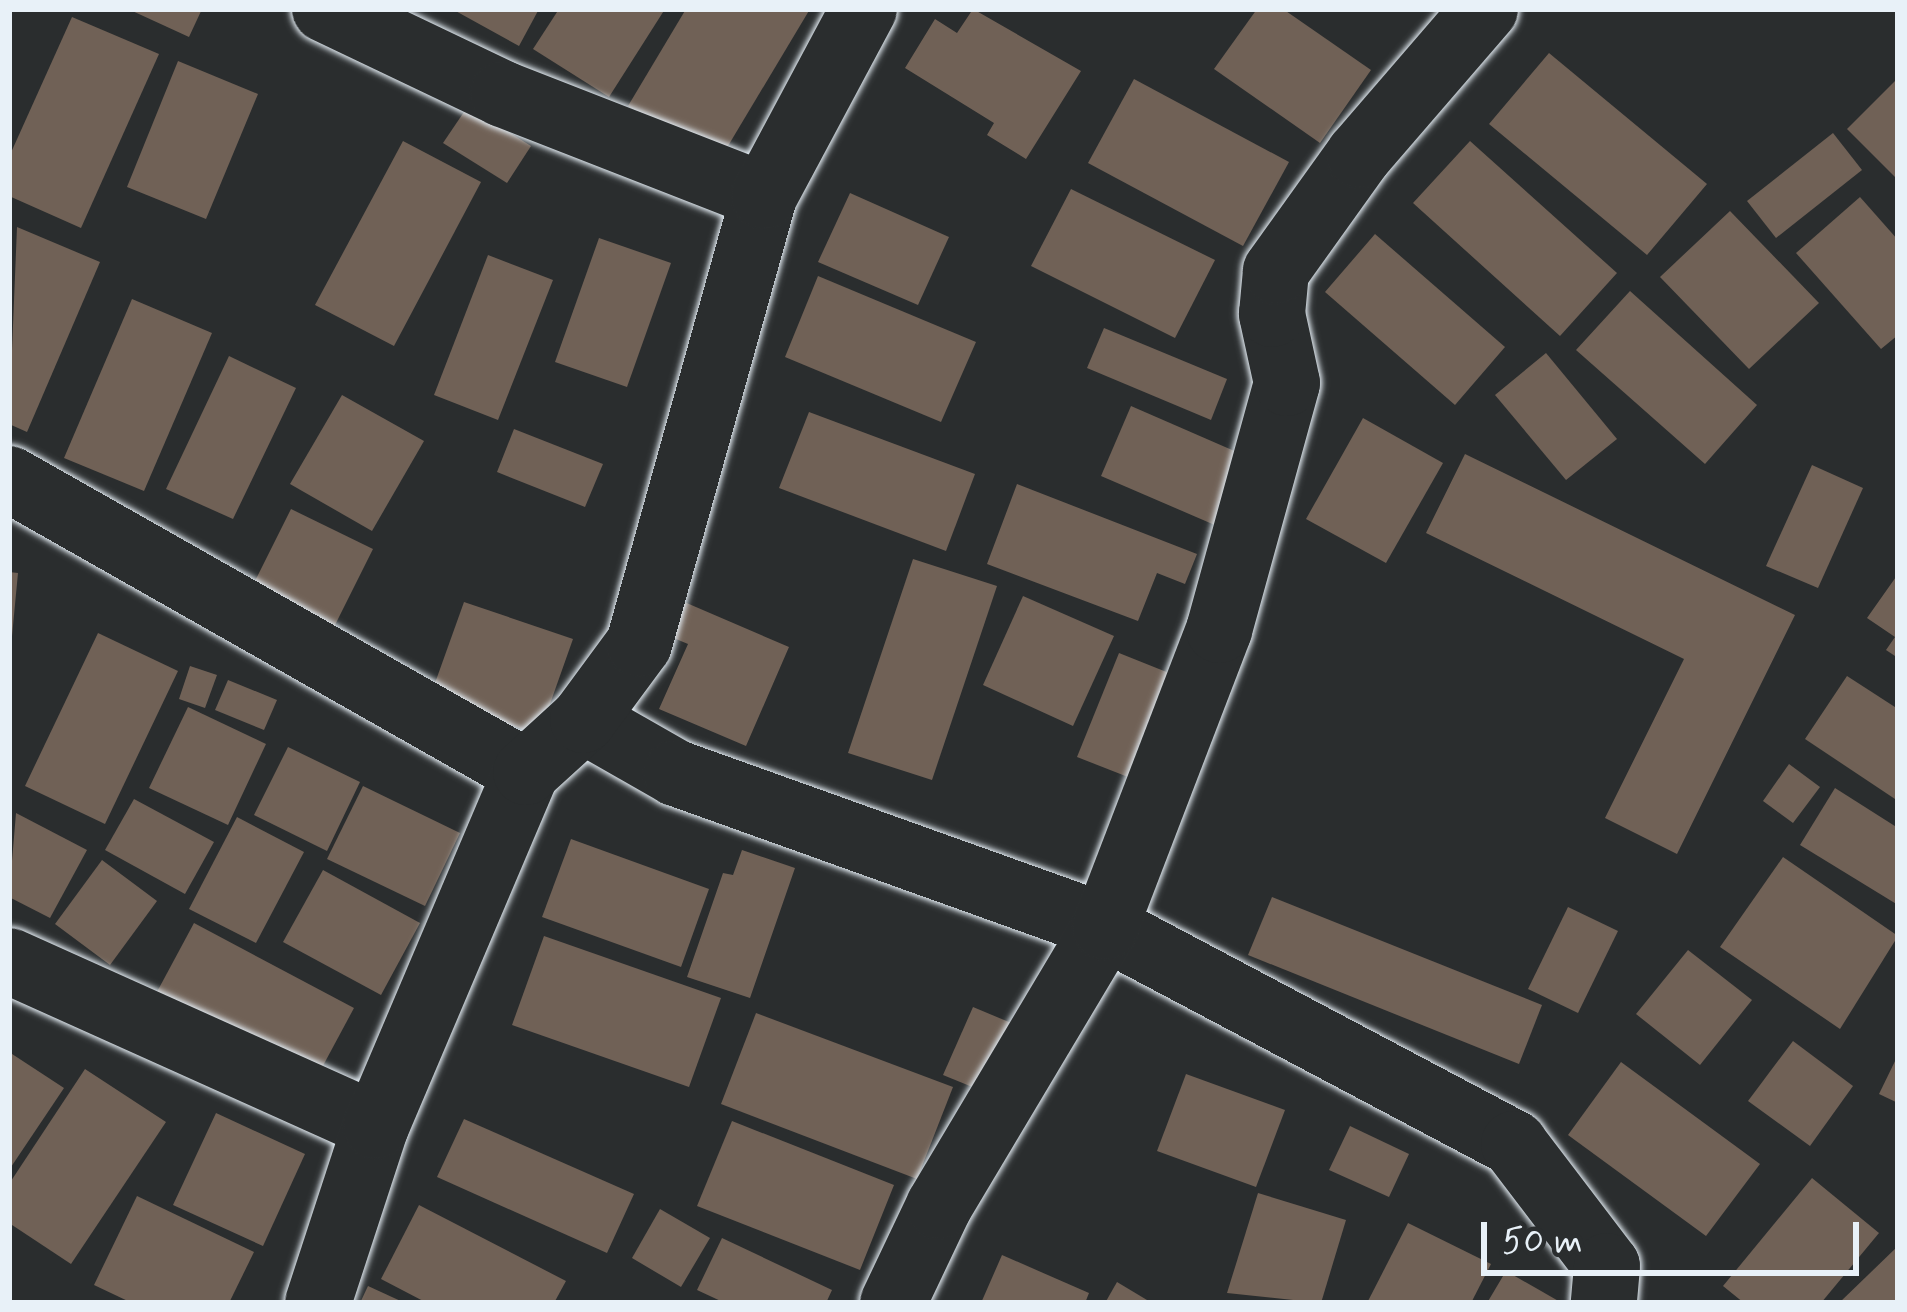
<!DOCTYPE html>
<html>
<head>
<meta charset="utf-8">
<style>
  body { margin:0 }
  #map { position:relative; width:1907px; height:1312px; overflow:hidden; background:#2a2d2e; font-family:Mynerve,sans-serif }
  div>[style] { position:absolute }
  [style*='--x'] { left:calc(var(--x)*1px); top:calc(var(--y)*1px); width:calc(var(--w)*1px); rotate:calc(var(--a)*1deg) }
  .building>* { inset:0; background:#706156 }
  .roads { filter:drop-shadow(0 0 3px #e8f1f8) drop-shadow(0 0 3px #e8f1f8) }
  .minor>* { height:66px; margin:-33px; padding:0 33px; transform-origin:33px; border-radius:33px; background:#2a2d2e }
  span { translate:-50% -50%; white-space:nowrap; text-align:center; line-height:1.15; -webkit-text-stroke:12px #2a2d2e; paint-order:stroke }
  .frame { position:absolute; inset:0; border:12px solid #e8f1f8; pointer-events:none }
  .scale { position:absolute; left:1481px; top:1222px; width:378px; height:54px; box-sizing:border-box; border:6px solid #e8f1f8; border-top:0; padding-left:15px; font-size:36px; line-height:42px; white-space:nowrap; color:#e8f1f8; -webkit-text-stroke:9px #2a2d2e; paint-order:stroke }
</style>
</head>
<body>
<div id="map">
  <div class="building">
    <i style="clip-path:polygon(128px 9px,202px 9px,189px 37px)"></i>
    <i style="clip-path:polygon(452px 9px,539px 9px,519px 46px)"></i>
    <i style="clip-path:polygon(559px 9px,665px 9px,609px 97px,533px 49px)"></i>
    <i style="clip-path:polygon(686px 9px,810px 9px,719px 161px,628px 106px)"></i>
    <i style="clip-path:polygon(973px 9px,1081px 71px,1026px 159px,987px 135px,994px 123px,905px 68px,935px 19px,957px 33px)"></i>
    <i style="clip-path:polygon(1257px 9px,1283px 9px,1371px 70px,1320px 143px,1214px 69px)"></i>
    <i style="clip-path:polygon(72px 17px,159px 54px,81px 228px,9px 196px,9px 157px)"></i>
    <i style="clip-path:polygon(1549px 53px,1707px 184px,1647px 255px,1489px 124px)"></i>
    <i style="clip-path:polygon(178px 61px,258px 94px,206px 219px,127px 187px)"></i>
    <i style="clip-path:polygon(1898px 78px,1898px 180px,1847px 129px)"></i>
    <i style="clip-path:polygon(1134px 79px,1289px 162px,1243px 246px,1088px 163px)"></i>
    <i style="clip-path:polygon(468px 106px,531px 146px,507px 183px,443px 143px)"></i>
    <i style="clip-path:polygon(1833px 133px,1862px 170px,1776px 238px,1747px 201px)"></i>
    <i style="clip-path:polygon(403px 141px,481px 182px,394px 346px,315px 305px)"></i>
    <i style="clip-path:polygon(1470px 141px,1617px 273px,1560px 336px,1413px 203px)"></i>
    <i style="clip-path:polygon(1071px 189px,1215px 260px,1175px 338px,1031px 266px)"></i>
    <i style="clip-path:polygon(850px 193px,949px 237px,918px 305px,818px 262px)"></i>
    <i style="clip-path:polygon(1860px 197px,1898px 240px,1898px 335px,1881px 349px,1796px 253px)"></i>
    <i style="clip-path:polygon(1730px 211px,1819px 303px,1749px 369px,1660px 277px)"></i>
    <i style="clip-path:polygon(17px 227px,100px 262px,27px 432px,9px 424px)"></i>
    <i style="clip-path:polygon(1375px 234px,1505px 347px,1455px 405px,1325px 292px)"></i>
    <i style="clip-path:polygon(599px 238px,671px 263px,627px 387px,555px 362px)"></i>
    <i style="clip-path:polygon(488px 255px,553px 280px,498px 420px,434px 395px)"></i>
    <i style="clip-path:polygon(818px 276px,976px 342px,941px 422px,785px 357px)"></i>
    <i style="clip-path:polygon(1630px 291px,1757px 405px,1705px 464px,1576px 350px)"></i>
    <i style="clip-path:polygon(132px 299px,212px 333px,144px 491px,64px 458px)"></i>
    <i style="clip-path:polygon(1104px 328px,1227px 379px,1211px 420px,1087px 368px)"></i>
    <i style="clip-path:polygon(1546px 353px,1617px 439px,1566px 480px,1495px 395px)"></i>
    <i style="clip-path:polygon(229px 356px,296px 388px,233px 519px,166px 489px)"></i>
    <i style="clip-path:polygon(342px 395px,424px 441px,372px 531px,290px 484px)"></i>
    <i style="clip-path:polygon(1131px 406px,1255px 460px,1224px 529px,1101px 476px)"></i>
    <i style="clip-path:polygon(809px 412px,975px 474px,946px 551px,779px 488px)"></i>
    <i style="clip-path:polygon(1363px 418px,1443px 463px,1386px 563px,1306px 519px)"></i>
    <i style="clip-path:polygon(514px 429px,603px 464px,585px 507px,497px 472px)"></i>
    <i style="clip-path:polygon(1465px 454px,1795px 615px,1677px 854px,1605px 818px,1684px 659px,1426px 533px)"></i>
    <i style="clip-path:polygon(1812px 465px,1863px 488px,1818px 588px,1766px 566px)"></i>
    <i style="clip-path:polygon(1017px 484px,1197px 554px,1185px 584px,1157px 573px,1138px 621px,987px 564px)"></i>
    <i style="clip-path:polygon(291px 509px,373px 549px,328px 639px,246px 599px)"></i>
    <i style="clip-path:polygon(913px 559px,997px 586px,932px 780px,848px 753px)"></i>
    <i style="clip-path:polygon(9px 572px,18px 573px,12px 636px,9px 635px)"></i>
    <i style="clip-path:polygon(1898px 574px,1898px 658px,1886px 650px,1895px 637px,1867px 618px)"></i>
    <i style="clip-path:polygon(668px 595px,789px 647px,746px 746px,659px 709px,688px 644px,652px 629px)"></i>
    <i style="clip-path:polygon(1023px 596px,1114px 636px,1073px 726px,983px 685px)"></i>
    <i style="clip-path:polygon(464px 602px,573px 639px,539px 735px,430px 697px)"></i>
    <i style="clip-path:polygon(98px 633px,178px 671px,105px 824px,25px 786px)"></i>
    <i style="clip-path:polygon(1119px 653px,1169px 673px,1128px 777px,1077px 757px)"></i>
    <i style="clip-path:polygon(190px 666px,217px 675px,205px 708px,179px 699px)"></i>
    <i style="clip-path:polygon(1847px 676px,1898px 709px,1898px 801px,1805px 739px)"></i>
    <i style="clip-path:polygon(228px 680px,277px 700px,264px 730px,215px 710px)"></i>
    <i style="clip-path:polygon(188px 707px,266px 744px,228px 825px,149px 788px)"></i>
    <i style="clip-path:polygon(288px 747px,360px 782px,327px 851px,254px 815px)"></i>
    <i style="clip-path:polygon(1789px 764px,1820px 787px,1793px 823px,1763px 801px)"></i>
    <i style="clip-path:polygon(363px 786px,460px 833px,425px 906px,327px 859px)"></i>
    <i style="clip-path:polygon(1835px 788px,1898px 828px,1898px 905px,1800px 845px)"></i>
    <i style="clip-path:polygon(134px 799px,214px 842px,185px 894px,105px 850px)"></i>
    <i style="clip-path:polygon(16px 813px,87px 850px,50px 918px,9px 897px)"></i>
    <i style="clip-path:polygon(237px 817px,304px 852px,256px 943px,189px 909px)"></i>
    <i style="clip-path:polygon(571px 839px,709px 889px,681px 967px,542px 917px)"></i>
    <i style="clip-path:polygon(742px 850px,795px 868px,750px 998px,687px 977px,723px 873px,733px 875px)"></i>
    <i style="clip-path:polygon(1783px 857px,1898px 936px,1840px 1029px,1720px 947px)"></i>
    <i style="clip-path:polygon(102px 860px,157px 901px,110px 965px,55px 924px)"></i>
    <i style="clip-path:polygon(323px 870px,420px 923px,381px 995px,283px 942px)"></i>
    <i style="clip-path:polygon(1272px 897px,1542px 1005px,1519px 1064px,1248px 955px)"></i>
    <i style="clip-path:polygon(1568px 907px,1618px 931px,1578px 1013px,1528px 989px)"></i>
    <i style="clip-path:polygon(194px 923px,354px 1008px,311px 1088px,151px 1003px)"></i>
    <i style="clip-path:polygon(544px 936px,721px 998px,689px 1087px,512px 1025px)"></i>
    <i style="clip-path:polygon(1688px 950px,1752px 1000px,1700px 1065px,1636px 1014px)"></i>
    <i style="clip-path:polygon(973px 1007px,1016px 1025px,987px 1093px,943px 1075px)"></i>
    <i style="clip-path:polygon(756px 1013px,953px 1087px,917px 1179px,721px 1104px)"></i>
    <i style="clip-path:polygon(1793px 1041px,1853px 1086px,1810px 1146px,1748px 1101px)"></i>
    <i style="clip-path:polygon(9px 1052px,64px 1088px,9px 1170px)"></i>
    <i style="clip-path:polygon(1898px 1055px,1898px 1103px,1879px 1094px)"></i>
    <i style="clip-path:polygon(1621px 1062px,1760px 1164px,1706px 1236px,1568px 1135px)"></i>
    <i style="clip-path:polygon(85px 1069px,166px 1122px,71px 1264px,9px 1223px,9px 1184px)"></i>
    <i style="clip-path:polygon(1186px 1074px,1285px 1110px,1256px 1187px,1157px 1151px)"></i>
    <i style="clip-path:polygon(216px 1113px,305px 1154px,263px 1246px,173px 1205px)"></i>
    <i style="clip-path:polygon(464px 1119px,634px 1194px,607px 1253px,437px 1177px)"></i>
    <i style="clip-path:polygon(732px 1121px,894px 1185px,860px 1270px,697px 1206px)"></i>
    <i style="clip-path:polygon(1350px 1126px,1409px 1154px,1389px 1197px,1329px 1170px)"></i>
    <i style="clip-path:polygon(1812px 1178px,1879px 1233px,1821px 1303px,1744px 1303px,1723px 1286px)"></i>
    <i style="clip-path:polygon(1258px 1193px,1346px 1220px,1321px 1303px,1227px 1293px)"></i>
    <i style="clip-path:polygon(137px 1196px,254px 1252px,229px 1303px,132px 1303px,94px 1285px)"></i>
    <i style="clip-path:polygon(419px 1205px,566px 1281px,554px 1303px,427px 1303px,381px 1279px)"></i>
    <i style="clip-path:polygon(660px 1209px,710px 1238px,681px 1287px,632px 1258px)"></i>
    <i style="clip-path:polygon(1408px 1223px,1491px 1264px,1471px 1303px,1367px 1303px)"></i>
    <i style="clip-path:polygon(722px 1238px,832px 1290px,826px 1303px,725px 1303px,697px 1290px)"></i>
    <i style="clip-path:polygon(1898px 1246px,1898px 1303px,1839px 1303px)"></i>
    <i style="clip-path:polygon(1002px 1255px,1089px 1293px,1085px 1303px,981px 1303px)"></i>
    <i style="clip-path:polygon(1506px 1271px,1562px 1303px,1487px 1303px)"></i>
    <i style="clip-path:polygon(1117px 1282px,1152px 1303px,1105px 1303px)"></i>
    <i style="clip-path:polygon(368px 1286px,405px 1303px,360px 1303px)"></i>
  </div>
  <div class="roads">
    <div class="minor">
      <i style="--x:325;--y:9;--w:197;--a:25.5"></i>
      <i style="--x:503;--y:94;--w:280;--a:21.3"></i>
      <i style="--x:9;--y:479;--w:594;--a:29.54"></i>
      <i style="--x:583;--y:720;--w:107;--a:29.7"></i>
      <i style="--x:676;--y:773;--w:456;--a:19.7"></i>
      <i style="--x:1105;--y:927;--w:463;--a:27.9"></i>
      <i style="--x:1514;--y:1144;--w:153;--a:52.7"></i>
      <i style="--x:1607;--y:1266;--w:37;--a:95"></i>
      <i style="--x:9;--y:961;--w:402;--a:24.2"></i>
      <i style="--x:318;--y:1303;--w:186;--a:-71.9"></i>
      <i style="--x:376;--y:1126;--w:384;--a:-67"></i>
      <i style="--x:526;--y:772;--w:77;--a:-42.4"></i>
      <i style="--x:583;--y:720;--w:94;--a:-53.6"></i>
      <i style="--x:639;--y:644;--w:465;--a:-74.4"></i>
      <i style="--x:764;--y:196;--w:212;--a:-61.9"></i>
      <i style="--x:893;--y:1303;--w:107;--a:-64.6"></i>
      <i style="--x:939;--y:1206;--w:325;--a:-59.2"></i>
      <i style="--x:1105;--y:927;--w:318;--a:-69"></i>
      <i style="--x:1219;--y:630;--w:256;--a:-74.6"></i>
      <i style="--x:1287;--y:383;--w:71;--a:-102.3"></i>
      <i style="--x:1272;--y:314;--w:43;--a:-84.7"></i>
      <i style="--x:1276;--y:271;--w:143;--a:-54.4"></i>
      <i style="--x:1359;--y:155;--w:193;--a:-49.2"></i>
    </div>
  </div>
  <div class="frame"></div>
  <div class="scale">50 m</div>
</div>
</body>
</html>
